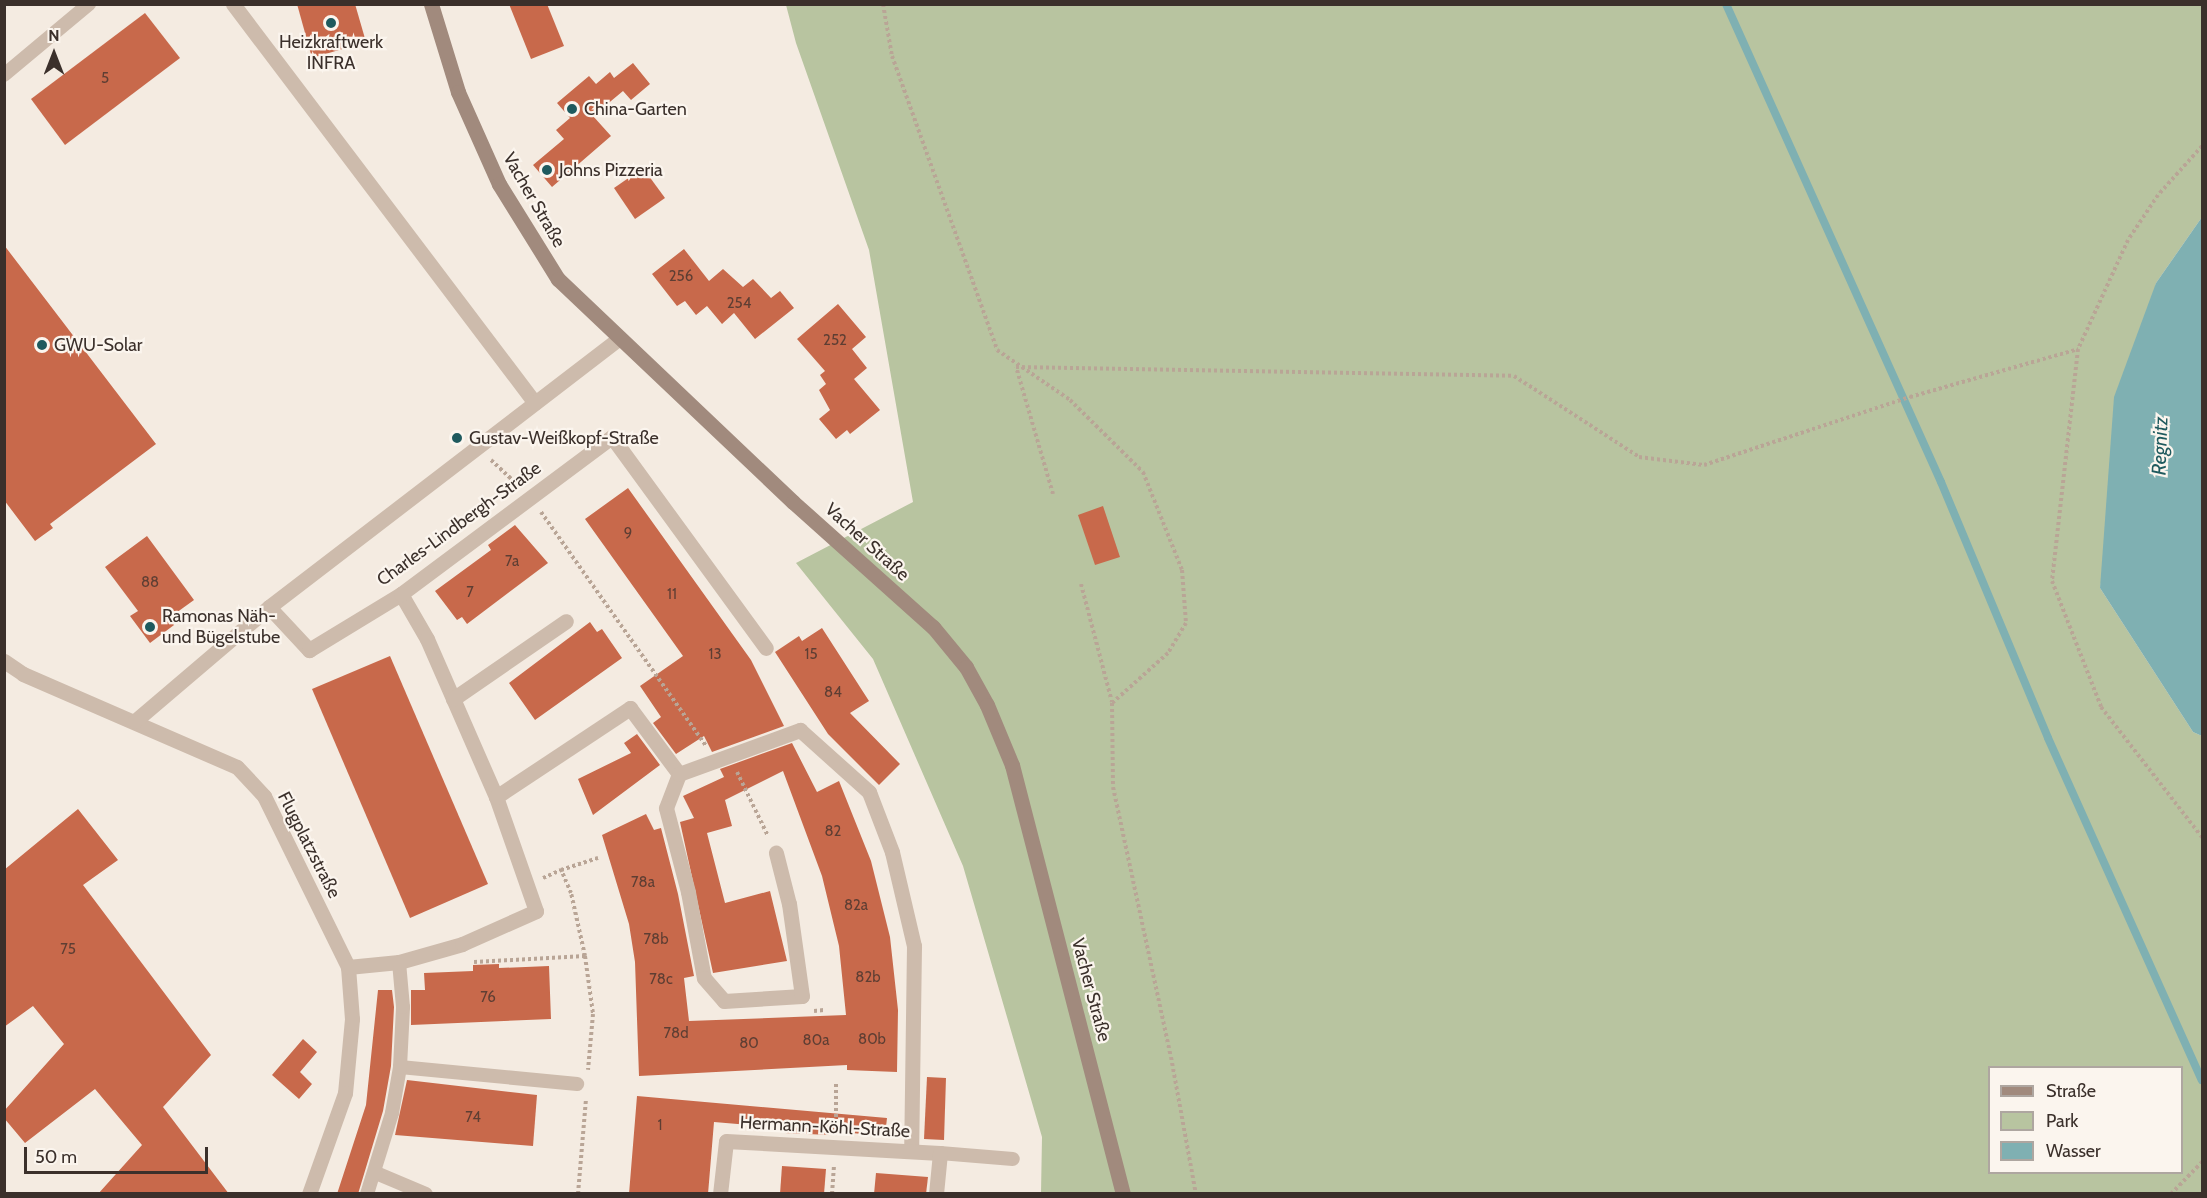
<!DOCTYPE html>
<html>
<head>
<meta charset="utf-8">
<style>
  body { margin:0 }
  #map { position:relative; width:2207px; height:1198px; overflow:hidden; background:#f4ebe1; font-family:Cabin,sans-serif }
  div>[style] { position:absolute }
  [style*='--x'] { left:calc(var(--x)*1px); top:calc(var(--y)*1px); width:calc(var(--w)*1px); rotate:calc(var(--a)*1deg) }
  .green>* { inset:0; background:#b8c4a0 }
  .water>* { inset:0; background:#7fb0b2 }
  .stream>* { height:8px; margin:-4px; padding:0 4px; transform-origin:4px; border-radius:4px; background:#7fb0b2 }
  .building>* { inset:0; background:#c8694b }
  .path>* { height:4px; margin-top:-2px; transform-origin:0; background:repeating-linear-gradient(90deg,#b9a596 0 3px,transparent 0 6px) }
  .lane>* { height:14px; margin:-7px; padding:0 7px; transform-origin:7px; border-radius:7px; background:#cdbbac }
  .street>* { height:15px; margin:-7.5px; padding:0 7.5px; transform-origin:7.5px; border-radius:7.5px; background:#cdbbac }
  .secondary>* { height:15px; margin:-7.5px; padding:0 7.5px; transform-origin:7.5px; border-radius:7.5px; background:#a18a7d }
  .dots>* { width:16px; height:16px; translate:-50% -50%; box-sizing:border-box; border:3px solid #fbf5ee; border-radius:50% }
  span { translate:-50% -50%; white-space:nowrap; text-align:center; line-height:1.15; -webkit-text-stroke:4.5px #fbf5ee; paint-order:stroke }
  .number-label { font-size:15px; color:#5e3e33 }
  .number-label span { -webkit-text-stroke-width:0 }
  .poi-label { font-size:18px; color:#3b302b }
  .left { translate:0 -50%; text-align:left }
  .street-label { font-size:18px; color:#3b302b }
  .water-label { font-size:20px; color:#1f5a5e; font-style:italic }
  .frame { position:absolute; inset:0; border:6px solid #3b302b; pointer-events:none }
  .legend { position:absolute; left:1988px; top:1066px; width:195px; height:108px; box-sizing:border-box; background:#fbf5ee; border:2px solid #aea6a0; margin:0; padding:8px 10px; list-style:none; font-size:18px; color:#3b302b }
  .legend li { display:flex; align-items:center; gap:12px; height:30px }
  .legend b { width:30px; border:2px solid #aea6a0 }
  .north { position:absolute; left:24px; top:24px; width:60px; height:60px; -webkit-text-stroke:4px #fbf5ee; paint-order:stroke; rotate:0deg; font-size:16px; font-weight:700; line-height:24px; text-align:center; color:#3b302b }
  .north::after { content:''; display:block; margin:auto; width:21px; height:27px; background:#3b302b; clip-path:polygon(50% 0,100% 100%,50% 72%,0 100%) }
  .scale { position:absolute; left:24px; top:1147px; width:184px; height:27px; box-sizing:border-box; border:3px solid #3b302b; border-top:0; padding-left:8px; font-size:18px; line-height:21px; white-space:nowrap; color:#3b302b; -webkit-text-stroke:4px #fbf5ee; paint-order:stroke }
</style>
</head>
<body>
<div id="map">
  <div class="green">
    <i style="clip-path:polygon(evenodd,786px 5px,2202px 5px,2202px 217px,2156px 283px,2100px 588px,2193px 732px,2202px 736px,2202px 1193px,1041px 1193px,1042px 1137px,963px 866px,873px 659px,796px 563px,913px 502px,869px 250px,796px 43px,786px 5px,1990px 1068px,2182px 1068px,2182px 1172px,1990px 1172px,1990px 1068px)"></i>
  </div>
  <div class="water">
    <i style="clip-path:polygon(2202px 217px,2202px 736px,2193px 732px,2100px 588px,2114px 397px,2156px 283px)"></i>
  </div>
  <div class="stream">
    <i style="--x:1726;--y:4;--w:524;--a:65.78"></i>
    <i style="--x:1941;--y:482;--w:277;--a:67.3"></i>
    <i style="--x:2048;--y:738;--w:375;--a:65.8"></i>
  </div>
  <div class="building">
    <i style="clip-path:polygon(297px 4px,355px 4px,366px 42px,312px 58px)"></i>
    <i style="clip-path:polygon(509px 4px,547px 4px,564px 46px,531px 59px)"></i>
    <i style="clip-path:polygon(145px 13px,180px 58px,65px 145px,31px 99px)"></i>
    <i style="clip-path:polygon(633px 63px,650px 84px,631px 100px,623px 91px,593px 116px,611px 136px,552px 187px,533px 165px,564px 139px,556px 130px,570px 118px,557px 103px,589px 76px,596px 84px,610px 72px,614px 78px)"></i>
    <i style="clip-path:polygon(643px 168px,665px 198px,635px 219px,614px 188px)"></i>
    <i style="clip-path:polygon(4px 245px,156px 444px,50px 524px,53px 528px,35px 541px,4px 500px)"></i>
    <i style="clip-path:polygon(684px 249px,709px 281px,723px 269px,743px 287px,753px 279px,771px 298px,780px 291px,794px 308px,755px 339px,734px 313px,722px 324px,707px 306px,696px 315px,685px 301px,677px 306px,652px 274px)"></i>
    <i style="clip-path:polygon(838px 304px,866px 337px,852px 349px,867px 368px,854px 379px,880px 410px,850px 434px,847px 430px,836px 439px,819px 419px,830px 410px,819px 390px,826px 384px,820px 375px,825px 371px,797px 339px)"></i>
    <i style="clip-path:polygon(628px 488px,751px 660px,784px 726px,712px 752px,704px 736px,676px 754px,653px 723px,661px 717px,640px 686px,683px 656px,585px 519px)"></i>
    <i style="clip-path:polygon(1103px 506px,1120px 557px,1095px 565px,1078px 515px)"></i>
    <i style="clip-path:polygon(515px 525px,548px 563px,467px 624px,462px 617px,457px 620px,435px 591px,491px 550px,488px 545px)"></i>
    <i style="clip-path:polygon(147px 536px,194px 600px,169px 618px,174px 625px,150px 643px,130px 616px,138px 611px,105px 567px)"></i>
    <i style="clip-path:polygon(590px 622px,597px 632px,602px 629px,622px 658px,535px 720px,509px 683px)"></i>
    <i style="clip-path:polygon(822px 628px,869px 701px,850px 713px,900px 764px,879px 785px,828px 734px,775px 652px,799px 636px,802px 641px)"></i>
    <i style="clip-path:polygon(390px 656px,488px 884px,410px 918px,312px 689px)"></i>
    <i style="clip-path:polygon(637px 734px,660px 765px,593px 815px,578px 779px,631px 753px,624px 743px)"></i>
    <i style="clip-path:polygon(792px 743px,817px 792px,839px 781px,871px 861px,890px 937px,898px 1010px,897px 1072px,847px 1070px,847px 1065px,639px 1076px,635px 962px,629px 924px,602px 835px,646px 814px,654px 830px,661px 828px,678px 894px,694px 976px,684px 978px,689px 1021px,846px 1015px,839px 946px,822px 876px,783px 771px,725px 800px,732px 826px,707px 833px,725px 903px,770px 891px,787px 961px,713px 973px,680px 822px,694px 818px,683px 796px,724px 777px,720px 769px)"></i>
    <i style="clip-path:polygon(78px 809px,118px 860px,83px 885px,211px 1055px,163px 1107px,229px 1194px,98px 1194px,142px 1145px,95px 1089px,25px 1143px,4px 1118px,4px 1111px,64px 1044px,33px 1006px,4px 1027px,4px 870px)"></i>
    <i style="clip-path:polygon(499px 964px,499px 968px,549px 966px,551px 1019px,411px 1025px,411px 990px,425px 990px,424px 973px,473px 971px,473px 965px)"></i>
    <i style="clip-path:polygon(378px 990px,392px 990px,394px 1007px,391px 1066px,383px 1111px,358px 1194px,337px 1194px,366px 1105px)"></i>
    <i style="clip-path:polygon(303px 1039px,317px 1052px,300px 1072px,312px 1084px,299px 1099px,272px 1075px)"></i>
    <i style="clip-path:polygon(927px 1077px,946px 1078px,944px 1140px,924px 1139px)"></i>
    <i style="clip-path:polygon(407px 1080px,537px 1095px,533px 1146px,395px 1135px)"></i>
    <i style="clip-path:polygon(637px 1096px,887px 1118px,885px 1136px,829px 1131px,829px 1135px,785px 1133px,786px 1128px,714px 1122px,708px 1194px,629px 1194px)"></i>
    <i style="clip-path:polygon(782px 1166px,826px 1169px,824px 1194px,780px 1194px)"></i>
    <i style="clip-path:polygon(876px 1173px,928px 1177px,926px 1194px,874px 1194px)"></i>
  </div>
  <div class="path">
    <i style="--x:883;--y:4;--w:53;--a:80.2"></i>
    <i style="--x:892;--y:56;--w:312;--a:70.3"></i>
    <i style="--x:997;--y:350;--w:88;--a:34.4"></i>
    <i style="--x:1070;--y:400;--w:103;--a:44.6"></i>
    <i style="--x:1143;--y:472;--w:105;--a:68.3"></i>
    <i style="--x:1182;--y:570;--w:53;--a:85.7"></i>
    <i style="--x:1186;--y:623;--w:35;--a:121"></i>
    <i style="--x:1168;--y:653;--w:75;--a:138.2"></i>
    <i style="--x:1112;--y:703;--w:84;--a:89.3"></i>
    <i style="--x:1113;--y:787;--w:276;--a:77.9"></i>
    <i style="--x:1171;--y:1057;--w:139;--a:79.7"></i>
    <i style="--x:2202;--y:146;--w:66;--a:131.9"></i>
    <i style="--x:2158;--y:195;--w:54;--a:123.7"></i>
    <i style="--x:2128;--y:240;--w:120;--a:114.6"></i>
    <i style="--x:2078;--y:349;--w:233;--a:96.4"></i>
    <i style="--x:2052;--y:581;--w:135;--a:68.7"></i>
    <i style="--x:2101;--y:707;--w:165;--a:52.2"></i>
    <i style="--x:491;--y:460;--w:35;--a:43"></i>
    <i style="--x:1053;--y:494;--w:132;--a:-106.2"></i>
    <i style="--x:1016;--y:367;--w:498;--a:1"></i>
    <i style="--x:1514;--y:376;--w:149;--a:32.9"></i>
    <i style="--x:1639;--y:457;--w:65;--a:7"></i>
    <i style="--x:1704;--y:465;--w:217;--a:-18.3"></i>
    <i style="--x:1910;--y:397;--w:175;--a:-15.9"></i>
    <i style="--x:541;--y:512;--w:286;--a:54.8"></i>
    <i style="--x:1081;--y:584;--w:122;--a:75.3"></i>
    <i style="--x:737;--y:772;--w:71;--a:64.2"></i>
    <i style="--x:543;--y:878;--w:20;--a:-24"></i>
    <i style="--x:585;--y:956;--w:65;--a:-102.5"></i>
    <i style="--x:571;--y:893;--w:25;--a:-113"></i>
    <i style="--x:561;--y:870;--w:39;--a:-18"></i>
    <i style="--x:474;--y:962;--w:111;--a:-3.1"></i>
    <i style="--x:585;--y:956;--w:59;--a:82.1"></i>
    <i style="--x:593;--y:1014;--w:56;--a:95.1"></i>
    <i style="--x:814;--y:1011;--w:10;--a:-6"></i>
    <i style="--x:836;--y:1129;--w:45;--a:-90"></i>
    <i style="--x:578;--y:1194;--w:95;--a:-85.2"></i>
    <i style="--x:832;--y:1194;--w:28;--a:-86"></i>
    <i style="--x:2171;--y:1194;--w:45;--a:-45.9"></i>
  </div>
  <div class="lane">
    <i style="--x:4;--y:75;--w:111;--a:-39.9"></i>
    <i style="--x:400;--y:1067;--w:178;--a:5.5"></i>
    <i style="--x:940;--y:1153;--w:73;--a:4.7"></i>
    <i style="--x:376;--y:1173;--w:54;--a:22.8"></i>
    <i style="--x:367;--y:1194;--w:85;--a:-72.8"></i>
    <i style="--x:392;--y:1113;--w:47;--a:-80.1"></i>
    <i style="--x:400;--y:1067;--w:60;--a:-87.1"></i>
    <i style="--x:403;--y:1007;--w:45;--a:-95.1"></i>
  </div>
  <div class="street">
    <i style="--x:233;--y:4;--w:500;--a:52.88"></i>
    <i style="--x:401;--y:594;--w:52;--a:60"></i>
    <i style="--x:427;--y:639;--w:172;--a:66.4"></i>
    <i style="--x:269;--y:607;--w:59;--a:47.1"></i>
    <i style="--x:309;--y:650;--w:108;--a:-31.3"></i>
    <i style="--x:401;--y:594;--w:263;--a:-36.7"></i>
    <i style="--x:612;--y:437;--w:261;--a:53.9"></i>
    <i style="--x:4;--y:661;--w:23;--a:34"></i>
    <i style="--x:23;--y:674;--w:233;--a:23.5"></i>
    <i style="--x:237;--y:767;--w:40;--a:47"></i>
    <i style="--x:264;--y:796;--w:191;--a:63.8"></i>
    <i style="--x:348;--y:967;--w:52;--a:85.6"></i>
    <i style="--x:352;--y:1019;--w:74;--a:95.4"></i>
    <i style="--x:345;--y:1093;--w:107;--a:109.6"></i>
    <i style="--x:453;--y:699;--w:137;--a:-34.6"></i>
    <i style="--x:135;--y:721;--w:176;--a:-40.4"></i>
    <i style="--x:269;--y:607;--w:440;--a:-37.5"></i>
    <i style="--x:679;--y:774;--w:36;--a:111"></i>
    <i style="--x:666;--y:808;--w:87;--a:75.3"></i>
    <i style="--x:688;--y:892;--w:87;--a:79.5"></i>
    <i style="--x:704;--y:978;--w:30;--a:49"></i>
    <i style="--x:724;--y:1001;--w:78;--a:-3.7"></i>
    <i style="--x:802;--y:996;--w:93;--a:-98"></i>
    <i style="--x:789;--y:904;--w:53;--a:-104.3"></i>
    <i style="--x:348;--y:967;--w:51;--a:-5.6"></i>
    <i style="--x:399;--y:962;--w:66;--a:-15.9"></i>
    <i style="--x:462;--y:944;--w:81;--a:-24"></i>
    <i style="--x:536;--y:911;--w:121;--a:-109.3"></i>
    <i style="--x:496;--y:797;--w:161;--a:-33.6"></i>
    <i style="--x:630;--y:708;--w:82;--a:53.4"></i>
    <i style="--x:679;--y:774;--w:129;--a:-20"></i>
    <i style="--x:800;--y:730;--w:93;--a:41.9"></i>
    <i style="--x:869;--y:792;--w:64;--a:69"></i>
    <i style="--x:892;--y:852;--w:97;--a:76.8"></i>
    <i style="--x:914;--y:946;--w:205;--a:90.8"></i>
    <i style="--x:720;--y:1194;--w:53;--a:-83.5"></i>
    <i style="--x:726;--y:1141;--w:214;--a:3.2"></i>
    <i style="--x:940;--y:1153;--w:41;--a:95.6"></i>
  </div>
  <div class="secondary">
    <i style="--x:431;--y:4;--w:92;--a:72.9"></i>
    <i style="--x:458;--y:92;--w:101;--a:66"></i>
    <i style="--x:499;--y:184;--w:112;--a:58.2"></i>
    <i style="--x:558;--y:279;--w:324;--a:43.5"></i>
    <i style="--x:793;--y:502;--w:188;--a:41.8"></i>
    <i style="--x:933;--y:627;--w:52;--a:50.5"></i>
    <i style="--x:966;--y:667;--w:43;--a:61.1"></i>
    <i style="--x:987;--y:705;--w:65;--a:67.4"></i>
    <i style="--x:1012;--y:765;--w:443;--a:75.5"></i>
  </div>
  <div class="dots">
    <i style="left:331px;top:23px;background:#1f5a5e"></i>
    <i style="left:572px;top:109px;background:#1f5a5e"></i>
    <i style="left:547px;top:170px;background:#1f5a5e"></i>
    <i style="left:42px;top:345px;background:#1f5a5e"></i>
    <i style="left:457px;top:438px;background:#1f5a5e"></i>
    <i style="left:150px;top:627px;background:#1f5a5e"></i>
  </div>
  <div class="number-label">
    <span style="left:105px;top:79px">5</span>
    <span style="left:681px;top:277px">256</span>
    <span style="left:739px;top:304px">254</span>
    <span style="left:835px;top:341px">252</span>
    <span style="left:628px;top:534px">9</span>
    <span style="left:512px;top:562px">7a</span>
    <span style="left:150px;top:583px">88</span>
    <span style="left:470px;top:593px">7</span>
    <span style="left:672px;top:595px">11</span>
    <span style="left:715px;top:655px">13</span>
    <span style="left:811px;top:655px">15</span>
    <span style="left:833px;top:693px">84</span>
    <span style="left:833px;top:832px">82</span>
    <span style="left:643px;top:883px">78a</span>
    <span style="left:856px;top:906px">82a</span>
    <span style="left:656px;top:940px">78b</span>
    <span style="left:68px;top:950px">75</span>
    <span style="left:868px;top:978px">82b</span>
    <span style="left:661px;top:980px">78c</span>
    <span style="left:488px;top:998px">76</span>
    <span style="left:676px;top:1034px">78d</span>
    <span style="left:872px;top:1040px">80b</span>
    <span style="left:816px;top:1041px">80a</span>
    <span style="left:749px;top:1044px">80</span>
    <span style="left:473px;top:1118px">74</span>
    <span style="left:660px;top:1126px">1</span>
  </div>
  <div class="poi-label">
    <span style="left:331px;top:53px">Heizkraftwerk<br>INFRA</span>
    <span class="left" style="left:584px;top:109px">China-Garten</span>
    <span class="left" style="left:559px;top:170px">Johns Pizzeria</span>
    <span class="left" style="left:54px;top:345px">GWU-Solar</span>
    <span class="left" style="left:469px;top:438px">Gustav-Weißkopf-Straße</span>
    <span class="left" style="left:162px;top:627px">Ramonas Näh-<br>und Bügelstube</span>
  </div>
  <div class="street-label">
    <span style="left:534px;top:200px;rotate:60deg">Vacher Straße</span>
    <span style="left:459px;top:524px;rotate:-36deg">Charles-Lindbergh-Straße</span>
    <span style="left:867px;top:542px;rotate:42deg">Vacher Straße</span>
    <span style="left:309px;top:845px;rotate:63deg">Flugplatzstraße</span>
    <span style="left:1091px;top:990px;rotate:75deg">Vacher Straße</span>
    <span style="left:825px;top:1127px;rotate:3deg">Hermann-Köhl-Straße</span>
  </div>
  <div class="water-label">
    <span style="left:2160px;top:446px;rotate:-88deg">Regnitz</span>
  </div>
  <div class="frame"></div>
  <ul class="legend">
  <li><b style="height:8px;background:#a18a7d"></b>Straße</li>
  <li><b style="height:16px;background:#b8c4a0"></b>Park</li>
  <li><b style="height:16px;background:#7fb0b2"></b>Wasser</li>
  </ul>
  <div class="north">N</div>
  <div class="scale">50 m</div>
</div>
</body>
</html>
